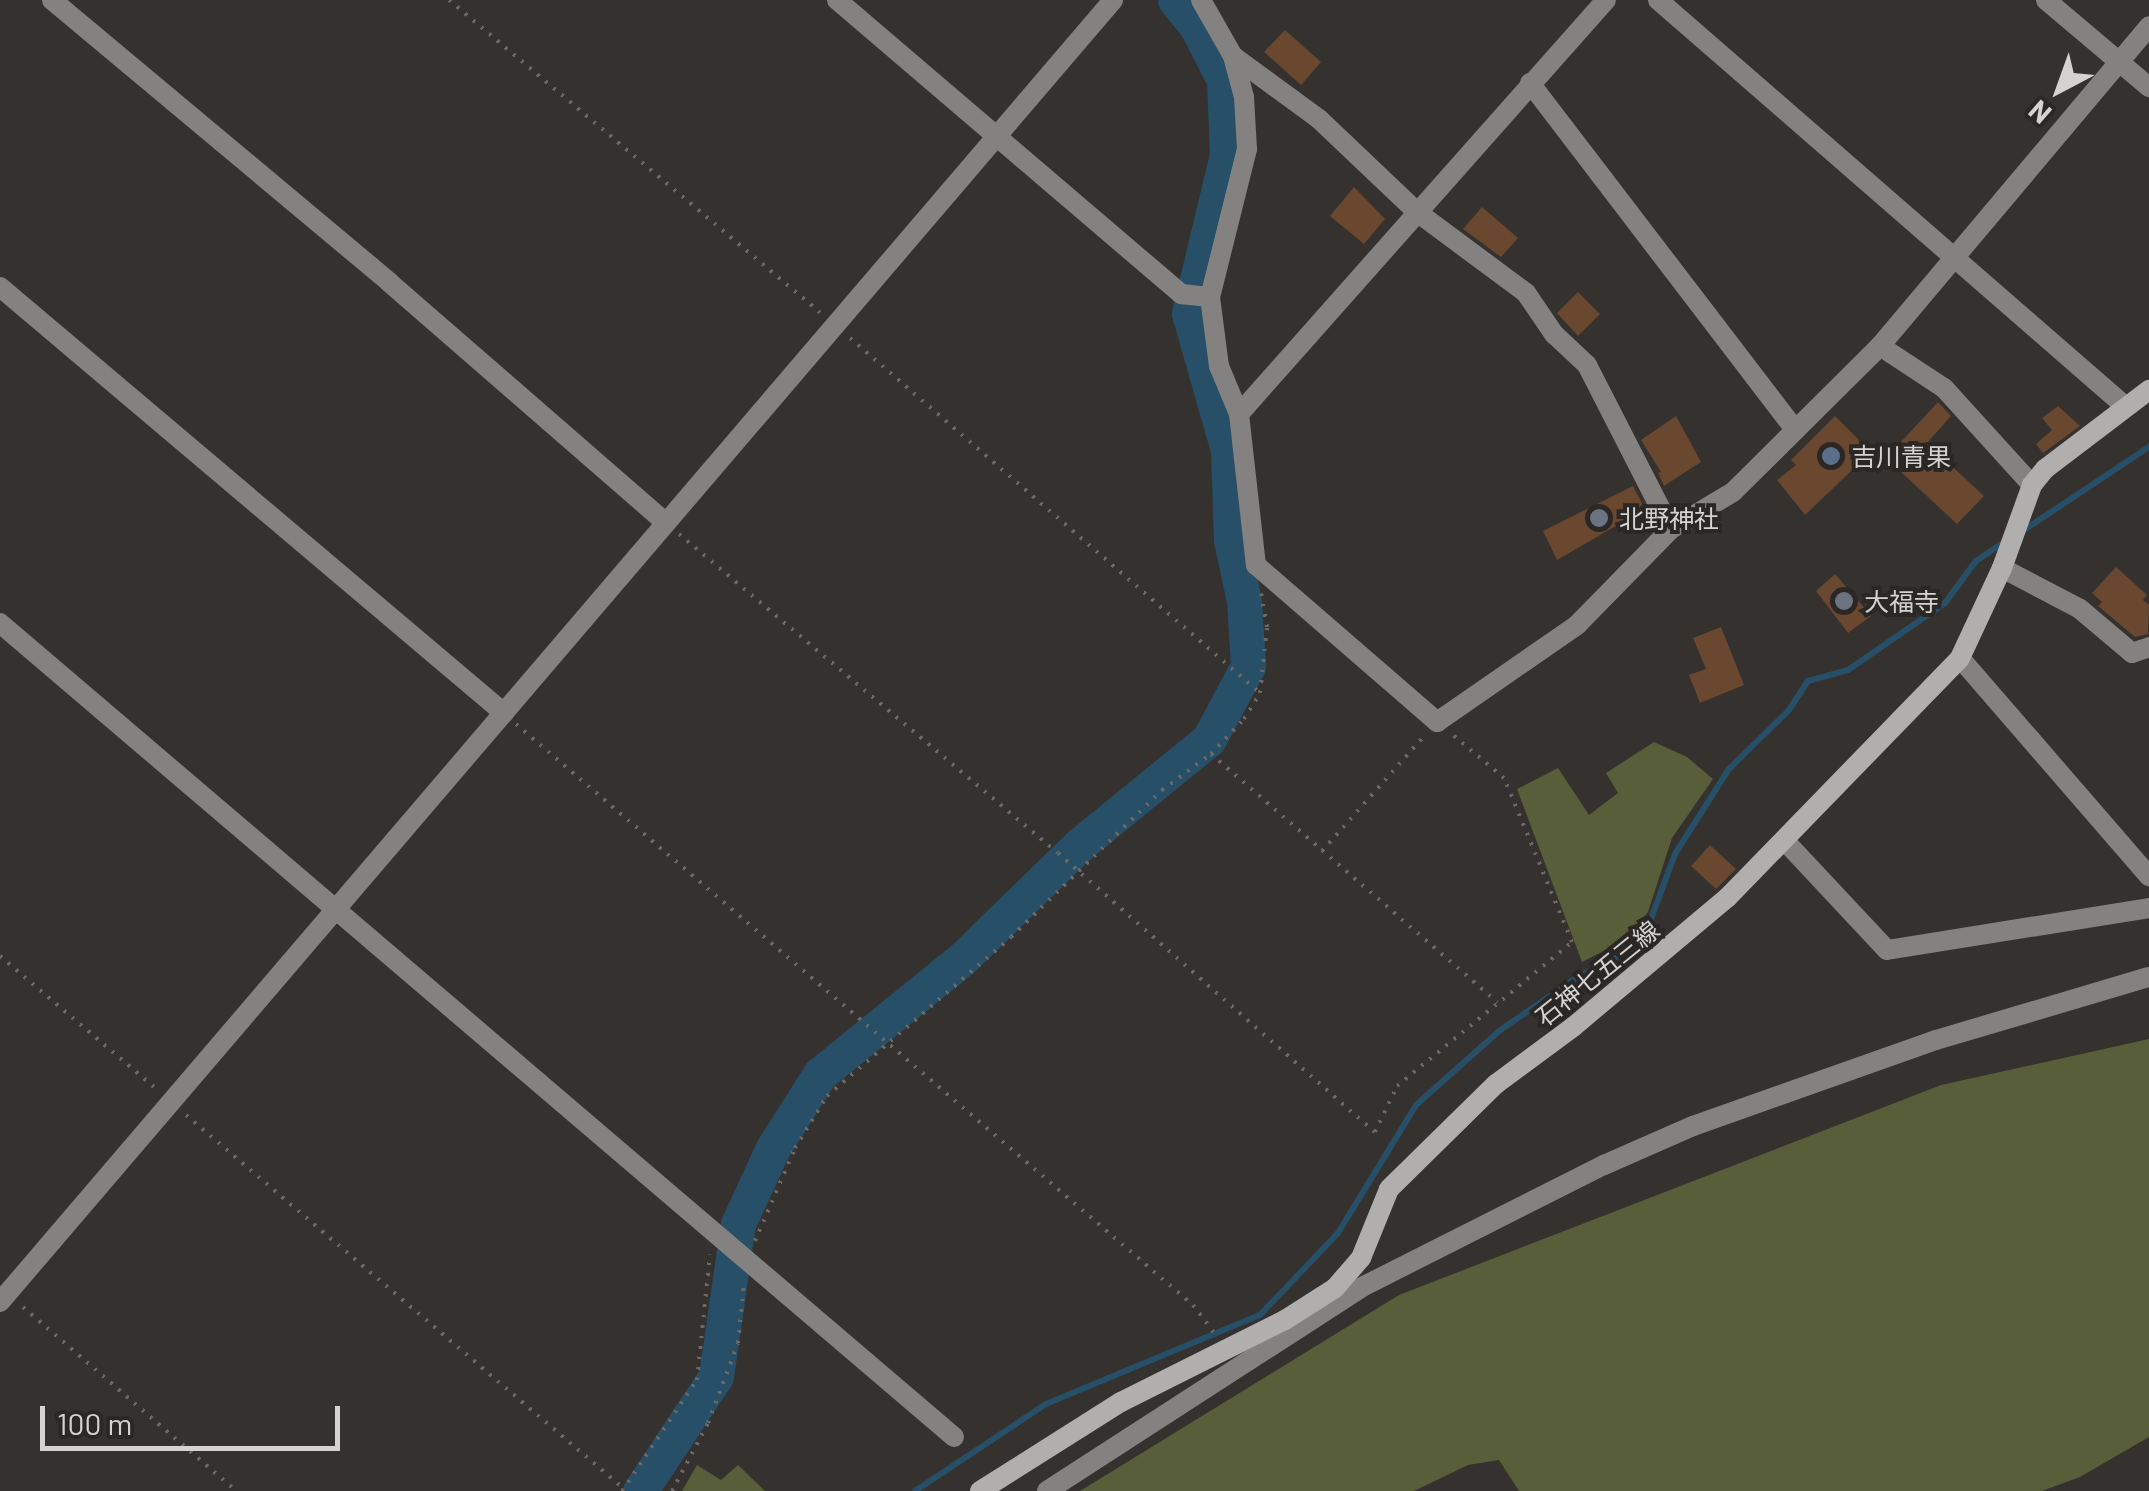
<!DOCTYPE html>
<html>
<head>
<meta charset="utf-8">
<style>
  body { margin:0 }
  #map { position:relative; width:2149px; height:1491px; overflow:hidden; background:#34312f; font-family:Barlow,"Noto Sans JP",sans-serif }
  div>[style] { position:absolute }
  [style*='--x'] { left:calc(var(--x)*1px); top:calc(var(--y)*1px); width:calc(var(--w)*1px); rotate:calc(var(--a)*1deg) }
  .green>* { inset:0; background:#585d3a }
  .stream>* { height:6px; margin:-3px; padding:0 3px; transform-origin:3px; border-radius:3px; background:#275068 }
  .river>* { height:35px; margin:-17.5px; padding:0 17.5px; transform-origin:17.5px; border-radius:17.5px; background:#275068 }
  .building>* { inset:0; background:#6a472f }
  .path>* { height:4px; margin-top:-2px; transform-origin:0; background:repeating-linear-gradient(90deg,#6b6866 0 2.5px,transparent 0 10.5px) }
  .minor>* { height:20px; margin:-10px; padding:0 10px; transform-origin:10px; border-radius:10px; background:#838280 }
  .secondary>* { height:20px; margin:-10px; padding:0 10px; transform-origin:10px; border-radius:10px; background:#b1afad }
  .dots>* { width:28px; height:28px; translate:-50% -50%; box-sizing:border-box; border:5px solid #2a2725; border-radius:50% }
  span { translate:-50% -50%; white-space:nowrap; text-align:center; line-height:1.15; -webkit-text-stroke:8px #2a2725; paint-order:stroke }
  .poi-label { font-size:25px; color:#d5d3d2 }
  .left { translate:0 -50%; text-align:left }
  .street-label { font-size:25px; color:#d5d3d2 }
  .north { position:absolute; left:2009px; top:40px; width:100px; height:100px; -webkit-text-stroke:8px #2a2725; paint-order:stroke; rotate:221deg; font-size:28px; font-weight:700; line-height:40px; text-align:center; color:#d5d3d2 }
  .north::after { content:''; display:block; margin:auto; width:35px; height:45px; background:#d5d3d2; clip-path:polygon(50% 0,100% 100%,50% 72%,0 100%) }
  .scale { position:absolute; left:40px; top:1406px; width:300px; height:45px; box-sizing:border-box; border:5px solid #d5d3d2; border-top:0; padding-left:12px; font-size:30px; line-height:35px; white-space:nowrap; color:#d5d3d2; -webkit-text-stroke:8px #2a2725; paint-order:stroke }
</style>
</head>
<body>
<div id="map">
  <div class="green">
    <i style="clip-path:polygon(1654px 742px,1687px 757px,1713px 779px,1672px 838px,1648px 912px,1625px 940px,1582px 962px,1517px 789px,1558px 768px,1589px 815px,1618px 793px,1606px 773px)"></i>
    <i style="clip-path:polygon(2149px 1039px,2149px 1437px,2080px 1477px,2042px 1491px,1519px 1491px,1499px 1460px,1468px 1465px,1414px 1491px,1080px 1491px,1399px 1295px,1941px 1085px)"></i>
    <i style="clip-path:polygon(697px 1465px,721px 1480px,738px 1465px,765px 1491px,682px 1491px)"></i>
  </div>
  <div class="stream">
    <i style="--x:2021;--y:532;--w:154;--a:-33.6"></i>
    <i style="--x:915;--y:1491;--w:157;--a:-33.6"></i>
    <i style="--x:1046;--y:1404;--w:232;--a:-22.6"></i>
    <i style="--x:1260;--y:1315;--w:113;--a:-46.4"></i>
    <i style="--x:1338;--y:1233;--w:150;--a:-58.6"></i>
    <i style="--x:1416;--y:1105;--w:111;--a:-41.7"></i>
    <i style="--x:1499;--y:1031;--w:93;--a:-34.5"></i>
    <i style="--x:1576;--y:978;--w:53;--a:-27.1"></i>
    <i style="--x:1623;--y:954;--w:37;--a:-47"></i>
    <i style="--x:1648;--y:927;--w:78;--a:-69.7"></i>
    <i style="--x:1675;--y:854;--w:101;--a:-57.6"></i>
    <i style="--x:1729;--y:769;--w:84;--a:-44.5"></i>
    <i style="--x:1789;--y:710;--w:35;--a:-57"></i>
    <i style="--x:1808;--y:681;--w:41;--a:-15.4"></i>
    <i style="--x:1848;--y:670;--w:118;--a:-34.6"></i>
    <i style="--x:1945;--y:603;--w:52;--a:-53.6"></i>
    <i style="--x:1976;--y:561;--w:36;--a:-34"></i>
  </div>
  <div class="river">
    <i style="--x:640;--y:1491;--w:138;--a:-56.5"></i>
    <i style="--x:716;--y:1376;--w:154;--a:-81.8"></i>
    <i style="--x:738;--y:1224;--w:84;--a:-65.3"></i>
    <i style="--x:773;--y:1148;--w:88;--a:-57.6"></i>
    <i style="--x:820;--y:1074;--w:184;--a:-39"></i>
    <i style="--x:963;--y:958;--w:161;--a:-44.2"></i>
    <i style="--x:1078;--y:846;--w:169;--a:-39.2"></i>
    <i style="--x:1209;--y:739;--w:83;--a:-61.9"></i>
    <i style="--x:1248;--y:666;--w:65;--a:-93.5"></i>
    <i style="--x:1244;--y:601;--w:62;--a:-102"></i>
    <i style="--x:1231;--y:540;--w:90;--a:-91.9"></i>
    <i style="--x:1228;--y:450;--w:142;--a:-105.9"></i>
    <i style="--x:1189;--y:313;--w:163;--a:-76.5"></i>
    <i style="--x:1227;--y:155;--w:75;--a:-92.3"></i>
    <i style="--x:1224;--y:80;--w:59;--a:-117"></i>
    <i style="--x:1197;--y:27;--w:35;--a:-129"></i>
  </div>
  <div class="building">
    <i style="clip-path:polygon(1285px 30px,1321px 62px,1301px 85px,1264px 52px)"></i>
    <i style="clip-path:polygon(1354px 187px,1385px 219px,1364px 244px,1330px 216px)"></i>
    <i style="clip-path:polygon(1482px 207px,1518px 238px,1501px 257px,1463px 229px)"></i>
    <i style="clip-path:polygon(1578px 292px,1600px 314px,1578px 336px,1557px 313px)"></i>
    <i style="clip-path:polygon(1938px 402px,1951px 416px,1927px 443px,1984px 496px,1957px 524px,1886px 458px)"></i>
    <i style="clip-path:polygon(2058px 406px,2080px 426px,2043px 453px,2036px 444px,2052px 430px,2042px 418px)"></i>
    <i style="clip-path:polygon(1676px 416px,1701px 462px,1664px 486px,1658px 473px,1661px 472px,1641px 440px)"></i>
    <i style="clip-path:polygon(1835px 416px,1871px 452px,1805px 515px,1777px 480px,1796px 465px,1791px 460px)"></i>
    <i style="clip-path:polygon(1633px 486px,1645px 509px,1557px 560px,1543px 531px)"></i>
    <i style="clip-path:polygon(2116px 567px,2147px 595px,2143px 600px,2149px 605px,2148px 634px,2135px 637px,2098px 606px,2102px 602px,2092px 593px)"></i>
    <i style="clip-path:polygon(1835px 574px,1871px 616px,1848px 633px,1816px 591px)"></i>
    <i style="clip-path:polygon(1721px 627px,1744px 685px,1700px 703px,1689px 675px,1706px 669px,1693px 638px)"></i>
    <i style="clip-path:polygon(1710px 845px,1736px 869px,1716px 889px,1691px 866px)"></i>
  </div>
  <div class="path">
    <i style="--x:449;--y:0;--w:485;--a:40.1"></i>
    <i style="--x:850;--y:338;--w:541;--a:40.88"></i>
    <i style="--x:679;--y:534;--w:495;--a:40.1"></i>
    <i style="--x:1058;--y:853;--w:422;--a:41.4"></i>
    <i style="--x:1375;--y:1132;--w:51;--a:-64.4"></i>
    <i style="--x:1397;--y:1086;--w:227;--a:-39.4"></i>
    <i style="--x:1572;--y:942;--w:178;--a:-112.5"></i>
    <i style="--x:1504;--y:778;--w:67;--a:-139.9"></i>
    <i style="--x:516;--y:724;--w:892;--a:40.64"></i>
    <i style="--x:1193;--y:1305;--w:34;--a:53"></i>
    <i style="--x:1211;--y:754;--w:379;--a:40.9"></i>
    <i style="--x:1322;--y:851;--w:154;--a:-48.4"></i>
    <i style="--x:0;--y:956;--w:205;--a:40.4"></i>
    <i style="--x:186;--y:1115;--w:575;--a:40.48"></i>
    <i style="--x:755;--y:1241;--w:101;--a:-66.7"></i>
    <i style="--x:795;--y:1148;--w:61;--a:-58.4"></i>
    <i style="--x:827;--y:1096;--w:243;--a:-40.8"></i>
    <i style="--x:1011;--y:937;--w:211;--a:-44.2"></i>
    <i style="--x:1162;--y:790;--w:61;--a:-36.3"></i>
    <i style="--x:1211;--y:754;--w:48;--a:-46.7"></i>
    <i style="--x:1244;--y:719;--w:31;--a:-58"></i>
    <i style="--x:1260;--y:693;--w:66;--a:-83.9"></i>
    <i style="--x:1267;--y:627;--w:34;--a:-100"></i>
    <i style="--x:23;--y:1307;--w:281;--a:40.8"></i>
    <i style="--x:622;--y:1491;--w:134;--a:-56"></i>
    <i style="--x:697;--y:1380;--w:126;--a:-84.1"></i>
    <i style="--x:672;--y:1491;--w:77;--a:-62.1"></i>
    <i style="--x:708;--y:1423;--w:85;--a:-69.4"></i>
    <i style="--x:738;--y:1343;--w:60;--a:-84.3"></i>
  </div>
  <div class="minor">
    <i style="--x:52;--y:0;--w:441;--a:39.9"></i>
    <i style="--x:390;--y:283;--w:363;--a:41"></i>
    <i style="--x:837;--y:0;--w:453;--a:40.5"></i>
    <i style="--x:1181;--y:294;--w:29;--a:6"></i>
    <i style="--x:1201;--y:0;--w:64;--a:60.3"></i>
    <i style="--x:1233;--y:56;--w:42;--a:75"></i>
    <i style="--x:1244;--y:97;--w:52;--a:86.7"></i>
    <i style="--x:1247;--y:149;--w:153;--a:104"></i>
    <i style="--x:1210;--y:297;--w:70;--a:82.6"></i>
    <i style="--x:1219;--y:366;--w:52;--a:67.4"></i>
    <i style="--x:1239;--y:414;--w:152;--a:83.6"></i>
    <i style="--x:1256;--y:565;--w:240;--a:40.9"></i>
    <i style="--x:1437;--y:722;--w:170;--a:-34.7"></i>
    <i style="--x:1577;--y:625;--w:134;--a:-45.6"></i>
    <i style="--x:1671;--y:529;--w:72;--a:-30.8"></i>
    <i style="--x:1733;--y:492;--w:207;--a:-44.8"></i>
    <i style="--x:1880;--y:346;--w:418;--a:-49.9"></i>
    <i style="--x:1658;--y:0;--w:620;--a:41.01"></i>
    <i style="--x:2046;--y:0;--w:135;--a:40.2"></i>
    <i style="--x:1233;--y:56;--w:107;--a:36.2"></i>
    <i style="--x:1319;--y:119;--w:135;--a:43.5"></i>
    <i style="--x:1417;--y:212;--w:136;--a:36.6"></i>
    <i style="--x:1526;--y:293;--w:50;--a:55.7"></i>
    <i style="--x:1554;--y:334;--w:45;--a:43.2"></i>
    <i style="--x:1587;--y:365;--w:184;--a:62.9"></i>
    <i style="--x:1530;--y:83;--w:437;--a:52.6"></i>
    <i style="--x:0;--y:287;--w:660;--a:40.21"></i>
    <i style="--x:1880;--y:346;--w:77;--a:33.3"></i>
    <i style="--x:1944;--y:388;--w:131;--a:47.8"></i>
    <i style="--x:1239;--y:414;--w:553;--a:-48.44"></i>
    <i style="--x:2002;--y:568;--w:88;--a:27.7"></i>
    <i style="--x:2080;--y:609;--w:68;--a:40.2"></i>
    <i style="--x:2132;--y:653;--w:18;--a:-19"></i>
    <i style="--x:0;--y:623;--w:1254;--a:40.47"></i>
    <i style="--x:1960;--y:658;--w:289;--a:49.1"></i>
    <i style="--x:1785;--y:841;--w:149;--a:46.9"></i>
    <i style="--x:1887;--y:950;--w:265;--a:-9.1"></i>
    <i style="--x:0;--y:1302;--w:1713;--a:-49.47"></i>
    <i style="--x:1047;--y:1491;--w:375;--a:-32.9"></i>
    <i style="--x:1362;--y:1287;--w:271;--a:-26.8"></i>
    <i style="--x:1604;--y:1165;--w:97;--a:-23.7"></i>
    <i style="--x:1693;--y:1126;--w:258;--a:-19.5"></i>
    <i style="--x:1936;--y:1040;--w:222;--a:-16.5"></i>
  </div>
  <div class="secondary">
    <i style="--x:980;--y:1491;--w:167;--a:-32.3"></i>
    <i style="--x:1121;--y:1402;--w:183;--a:-26.6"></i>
    <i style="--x:1285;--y:1320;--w:59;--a:-32.6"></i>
    <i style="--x:1335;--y:1288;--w:40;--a:-49"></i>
    <i style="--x:1361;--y:1258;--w:74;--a:-67.9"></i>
    <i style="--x:1389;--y:1189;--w:150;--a:-44.5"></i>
    <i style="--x:1496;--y:1084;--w:96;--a:-36.5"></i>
    <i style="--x:1573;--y:1027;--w:201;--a:-40"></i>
    <i style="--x:1727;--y:898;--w:334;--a:-45.8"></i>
    <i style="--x:1960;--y:658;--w:99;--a:-65"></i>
    <i style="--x:2002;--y:568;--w:88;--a:-70.1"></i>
    <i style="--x:2032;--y:485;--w:21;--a:-51"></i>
    <i style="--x:2045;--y:469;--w:131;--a:-37.2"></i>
  </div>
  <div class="dots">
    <i style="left:1831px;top:456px;background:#5c6f8a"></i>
    <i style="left:1599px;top:518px;background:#6b7280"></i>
    <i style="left:1844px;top:601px;background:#6b7280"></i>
  </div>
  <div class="poi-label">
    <span class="left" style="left:1851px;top:456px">吉川青果</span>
    <span class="left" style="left:1619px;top:518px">北野神社</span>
    <span class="left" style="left:1864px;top:601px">大福寺</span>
  </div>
  <div class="street-label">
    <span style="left:1597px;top:973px;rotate:-39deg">石神七五三線</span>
  </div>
  <div class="north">N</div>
  <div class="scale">100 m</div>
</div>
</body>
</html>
